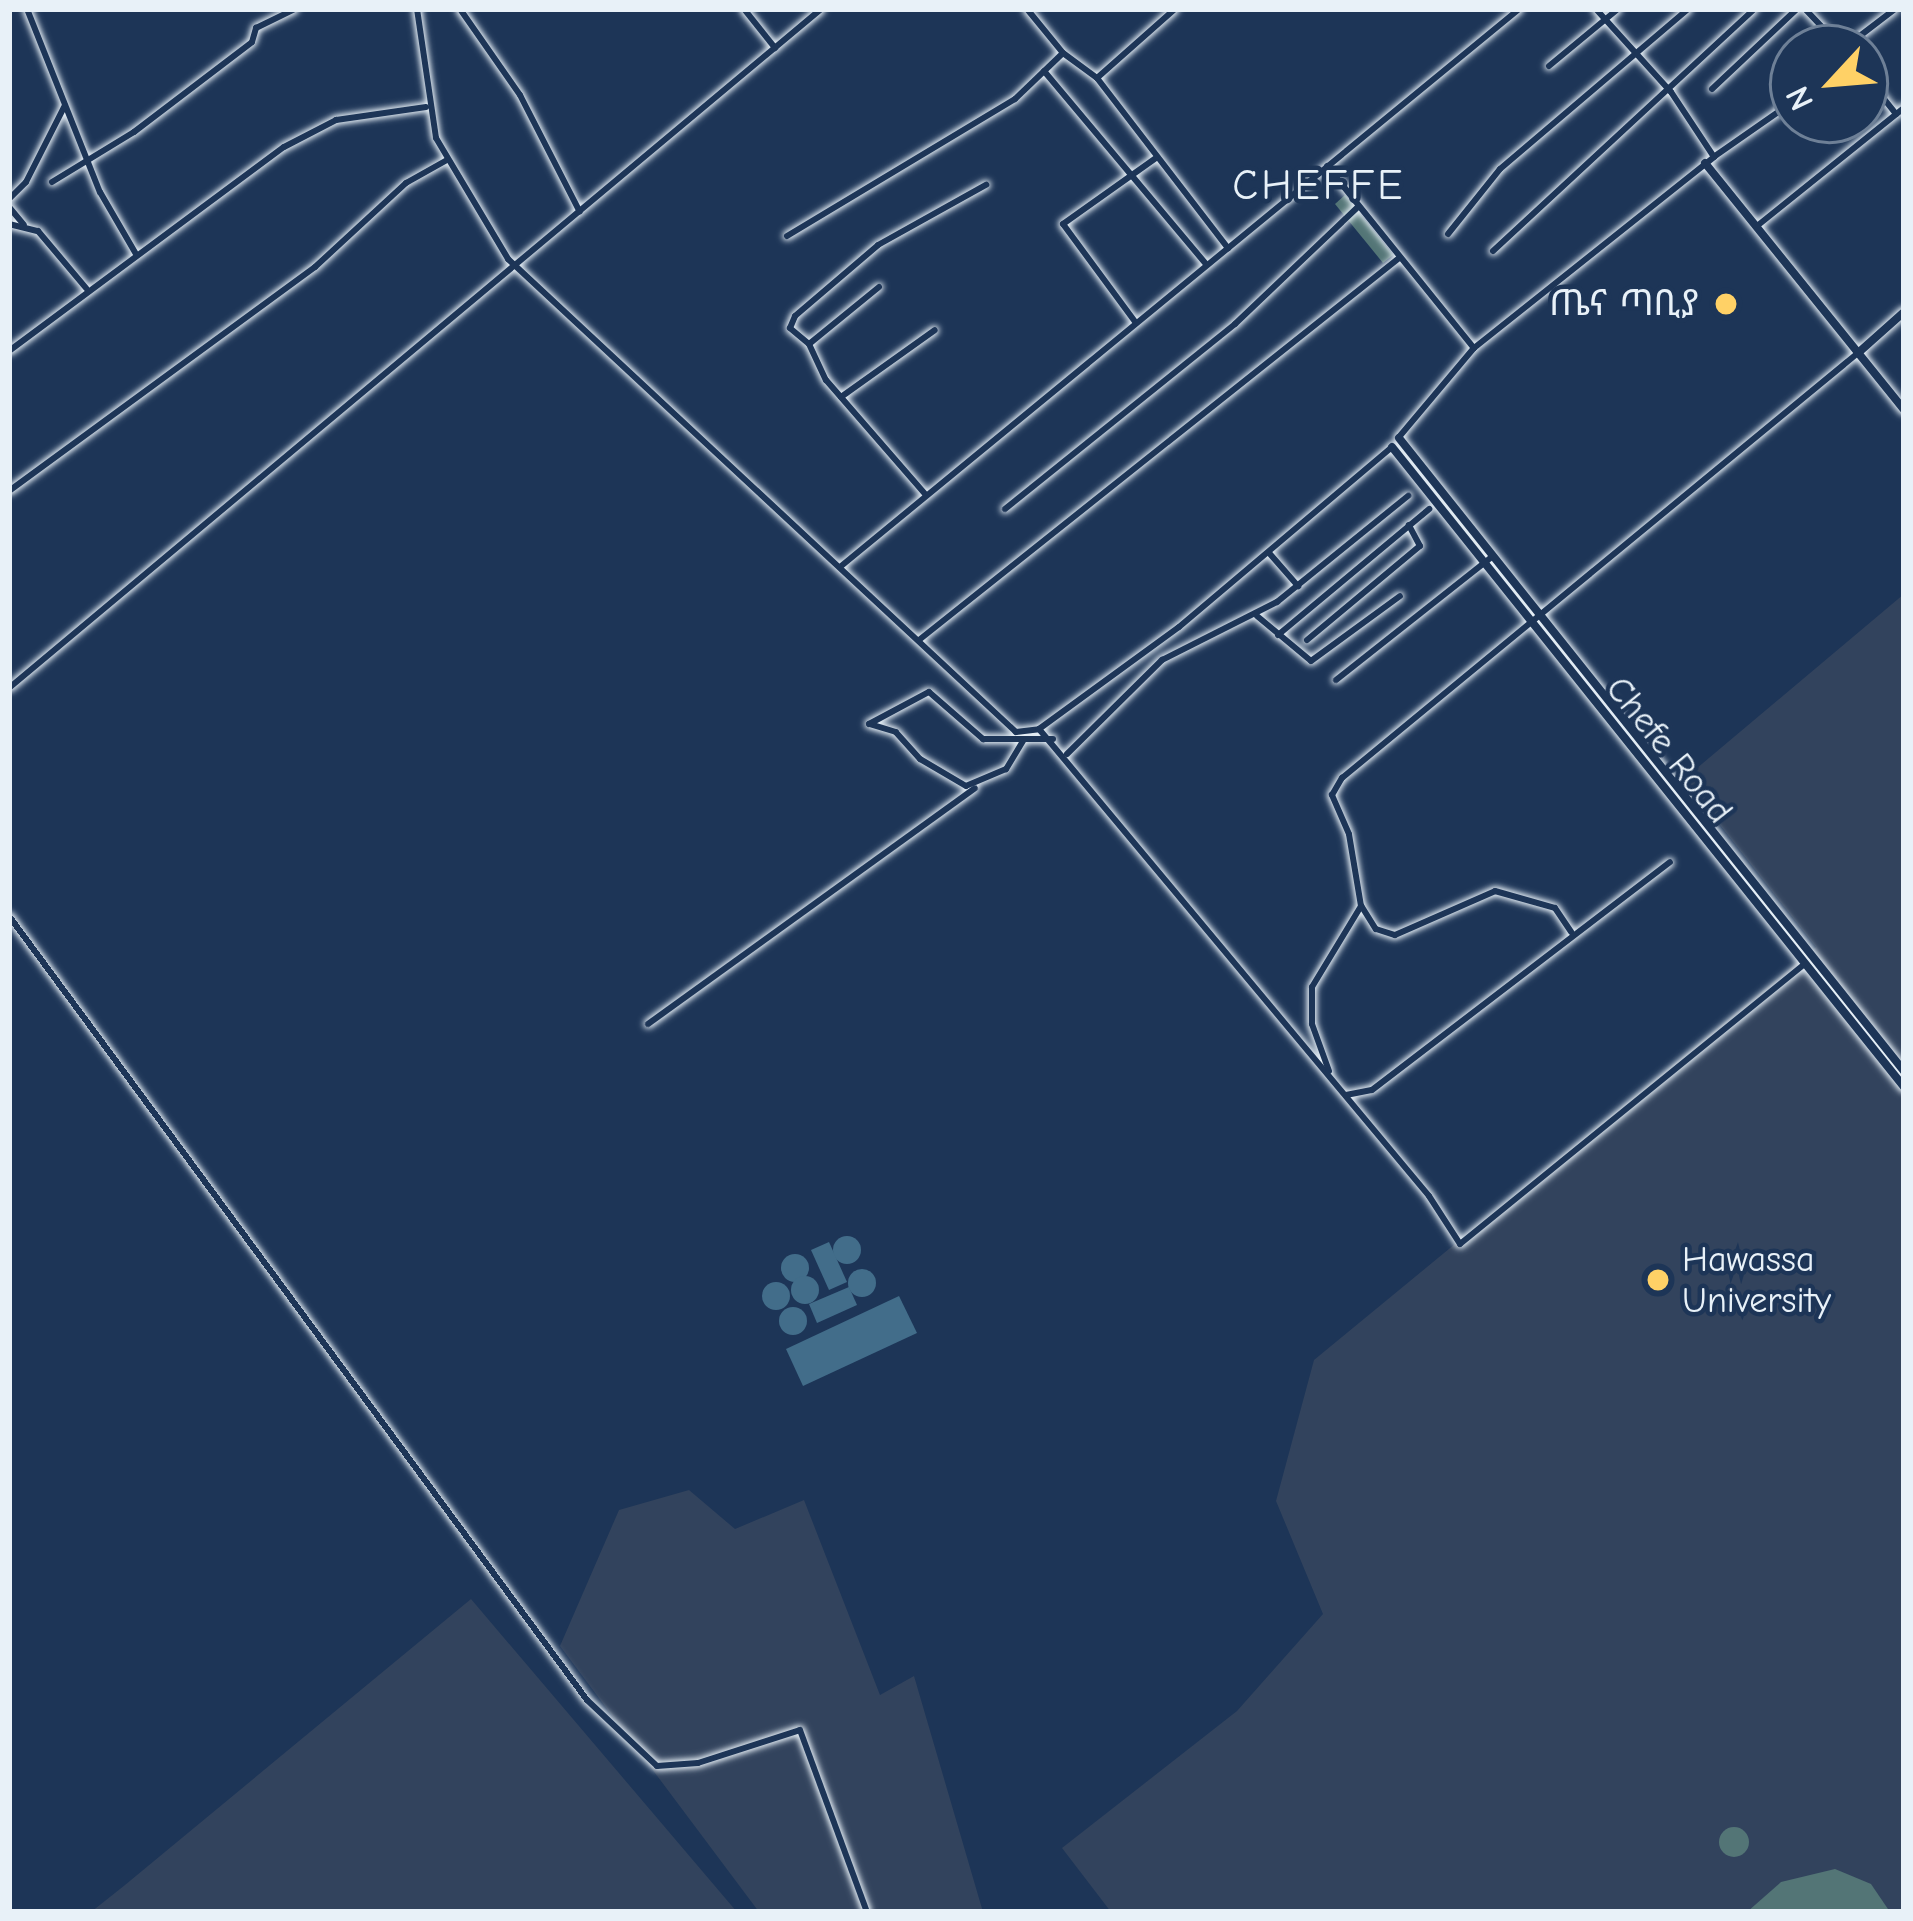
<!DOCTYPE html>
<html>
<head>
<meta charset="utf-8">
<style>
  body { margin:0 }
  #map { position:relative; width:1913px; height:1921px; overflow:hidden; background:#1d3557; font-family:"Comic Neue","Noto Sans Ethiopic",sans-serif }
  div>[style] { position:absolute }
  [style*='--x'] { left:calc(var(--x)*1px); top:calc(var(--y)*1px); width:calc(var(--w)*1px); rotate:calc(var(--a)*1deg) }
  .built>* { inset:0; background:#32435d }
  .green>* { inset:0; background:#537576 }
  .round { border-radius:50% }
  .water>* { inset:0; background:#426d8a }
  .roads { filter:drop-shadow(0 0 3px #e8f1f8) drop-shadow(0 0 3px #e8f1f8) }
  .minor>* { height:6px; margin:-3px; padding:0 3px; transform-origin:3px; border-radius:3px; background:#1d3557 }
  .tertiary>* { height:8px; margin:-4px; padding:0 4px; transform-origin:4px; border-radius:4px; background:#1d3557 }
  .dots>* { width:33px; height:33px; translate:-50% -50%; box-sizing:border-box; border:6px solid #1d3557; border-radius:50% }
  span { translate:-50% -50%; white-space:nowrap; text-align:center; line-height:1.15; -webkit-text-stroke:9px #1d3557; paint-order:stroke }
  .poi-label { font-size:36px; color:#e8f1f8 }
  .right { translate:-100% -50%; text-align:right }
  .left { translate:0 -50%; text-align:left }
  .street-label { font-size:36px; color:#e8f1f8 }
  .quarter-label { font-size:42px; color:#e8f1f8; letter-spacing:3px }
  .frame { position:absolute; inset:0; border:12px solid #e8f1f8; pointer-events:none }
  .north { position:absolute; left:1769px; top:24px; width:120px; height:120px; box-sizing:border-box; background:#1d3557; border:3px solid #6e8097; border-radius:50%; rotate:244deg; font-size:33px; font-weight:700; line-height:48px; text-align:center; color:#e8f1f8 }
  .north::after { content:''; display:block; margin:auto; width:42px; height:54px; background:#ffd166; clip-path:polygon(50% 0,100% 100%,50% 72%,0 100%) }
</style>
</head>
<body>
<div id="map">
  <div class="built">
    <i style="clip-path:polygon(1904px 594px,1904px 1912px,1111px 1912px,1062px 1848px,1237px 1711px,1323px 1614px,1276px 1501px,1314px 1360px,1816px 947px,1684px 779px)"></i>
    <i style="clip-path:polygon(689px 1490px,735px 1529px,804px 1500px,880px 1695px,914px 1676px,983px 1912px,759px 1912px,560px 1646px,619px 1510px)"></i>
    <i style="clip-path:polygon(471px 1599px,737px 1912px,91px 1912px,125px 1885px)"></i>
  </div>
  <div class="green">
    <i style="clip-path:polygon(1345px 195px,1393px 255px,1383px 263px,1335px 204px)"></i>
    <i class="round" style="left:1719px;top:1827px;width:30px;height:30px"></i>
    <i style="clip-path:polygon(1835px 1869px,1871px 1884px,1890px 1912px,1747px 1912px,1781px 1882px)"></i>
  </div>
  <div class="water">
    <i class="round" style="left:833px;top:1236px;width:28px;height:28px"></i>
    <i style="clip-path:polygon(829px 1242px,847px 1282px,829px 1290px,811px 1250px)"></i>
    <i class="round" style="left:781px;top:1254px;width:28px;height:28px"></i>
    <i class="round" style="left:848px;top:1269px;width:28px;height:28px"></i>
    <i class="round" style="left:791px;top:1276px;width:28px;height:28px"></i>
    <i class="round" style="left:762px;top:1282px;width:28px;height:28px"></i>
    <i style="clip-path:polygon(849px 1287px,857px 1305px,817px 1323px,809px 1304px)"></i>
    <i style="clip-path:polygon(899px 1296px,917px 1333px,803px 1386px,786px 1349px)"></i>
    <i class="round" style="left:779px;top:1307px;width:28px;height:28px"></i>
  </div>
  <div class="roads">
    <div class="minor">
      <i style="--x:27;--y:9;--w:197;--a:68.3"></i>
      <i style="--x:100;--y:192;--w:72;--a:59.9"></i>
      <i style="--x:417;--y:9;--w:130;--a:81.6"></i>
      <i style="--x:436;--y:138;--w:141;--a:59.2"></i>
      <i style="--x:508;--y:259;--w:694;--a:42.96"></i>
      <i style="--x:1016;--y:732;--w:23;--a:-7"></i>
      <i style="--x:1039;--y:729;--w:173;--a:-36.1"></i>
      <i style="--x:1179;--y:627;--w:277;--a:-40.2"></i>
      <i style="--x:460;--y:9;--w:105;--a:55.1"></i>
      <i style="--x:520;--y:95;--w:131;--a:62.9"></i>
      <i style="--x:744;--y:9;--w:50;--a:51.5"></i>
      <i style="--x:1027;--y:9;--w:57;--a:50.7"></i>
      <i style="--x:1063;--y:53;--w:42;--a:36.3"></i>
      <i style="--x:1097;--y:78;--w:215;--a:52.4"></i>
      <i style="--x:1805;--y:9;--w:54;--a:46.5"></i>
      <i style="--x:1844;--y:48;--w:64;--a:-37.4"></i>
      <i style="--x:1549;--y:66;--w:89;--a:-39.6"></i>
      <i style="--x:1044;--y:71;--w:252;--a:50"></i>
      <i style="--x:1865;--y:75;--w:50;--a:51.5"></i>
      <i style="--x:1097;--y:78;--w:104;--a:-41.5"></i>
      <i style="--x:1712;--y:89;--w:117;--a:-43.3"></i>
      <i style="--x:1715;--y:156;--w:77;--a:-34.9"></i>
      <i style="--x:1778;--y:112;--w:27;--a:-56"></i>
      <i style="--x:1327;--y:166;--w:234;--a:51.1"></i>
      <i style="--x:52;--y:182;--w:96;--a:-31.4"></i>
      <i style="--x:134;--y:132;--w:148;--a:-37.3"></i>
      <i style="--x:252;--y:42;--w:15;--a:-74"></i>
      <i style="--x:256;--y:28;--w:43;--a:-26"></i>
      <i style="--x:9;--y:199;--w:24;--a:-45"></i>
      <i style="--x:26;--y:182;--w:86;--a:-63.1"></i>
      <i style="--x:9;--y:207;--w:23;--a:50"></i>
      <i style="--x:9;--y:224;--w:30;--a:14"></i>
      <i style="--x:38;--y:231;--w:75;--a:49.9"></i>
      <i style="--x:1757;--y:226;--w:189;--a:-38.8"></i>
      <i style="--x:1448;--y:234;--w:83;--a:-51.3"></i>
      <i style="--x:1500;--y:169;--w:247;--a:-40.4"></i>
      <i style="--x:787;--y:236;--w:266;--a:-31"></i>
      <i style="--x:1015;--y:99;--w:66;--a:-43.8"></i>
      <i style="--x:1493;--y:251;--w:356;--a:-42.8"></i>
      <i style="--x:879;--y:287;--w:90;--a:140.8"></i>
      <i style="--x:809;--y:344;--w:40;--a:65"></i>
      <i style="--x:826;--y:380;--w:152;--a:49"></i>
      <i style="--x:1136;--y:323;--w:123;--a:-126.4"></i>
      <i style="--x:1063;--y:224;--w:114;--a:-35.4"></i>
      <i style="--x:809;--y:344;--w:25;--a:-140"></i>
      <i style="--x:790;--y:328;--w:13;--a:-67"></i>
      <i style="--x:795;--y:316;--w:109;--a:-40.5"></i>
      <i style="--x:878;--y:245;--w:124;--a:-29.1"></i>
      <i style="--x:9;--y:351;--w:342;--a:-36.6"></i>
      <i style="--x:284;--y:147;--w:59;--a:-27.4"></i>
      <i style="--x:336;--y:120;--w:91;--a:-8.2"></i>
      <i style="--x:841;--y:397;--w:115;--a:-35.5"></i>
      <i style="--x:1399;--y:437;--w:116;--a:-49.9"></i>
      <i style="--x:1474;--y:348;--w:307;--a:-38.5"></i>
      <i style="--x:1714;--y:157;--w:78;--a:-123.5"></i>
      <i style="--x:1671;--y:92;--w:112;--a:-132.1"></i>
      <i style="--x:9;--y:491;--w:379;--a:-36.2"></i>
      <i style="--x:315;--y:267;--w:124;--a:-42.7"></i>
      <i style="--x:406;--y:183;--w:47;--a:-29.3"></i>
      <i style="--x:1005;--y:509;--w:295;--a:-38.8"></i>
      <i style="--x:1235;--y:324;--w:170;--a:-43.6"></i>
      <i style="--x:1270;--y:554;--w:43;--a:48.8"></i>
      <i style="--x:840;--y:567;--w:879;--a:-39.41"></i>
      <i style="--x:1257;--y:616;--w:70;--a:39.8"></i>
      <i style="--x:1311;--y:661;--w:110;--a:-36.1"></i>
      <i style="--x:1278;--y:635;--w:197;--a:-39.8"></i>
      <i style="--x:919;--y:640;--w:613;--a:-38.51"></i>
      <i style="--x:1307;--y:640;--w:147;--a:-39.8"></i>
      <i style="--x:1420;--y:546;--w:24;--a:-118"></i>
      <i style="--x:1336;--y:680;--w:200;--a:-38.3"></i>
      <i style="--x:9;--y:688;--w:1058;--a:-39.9"></i>
      <i style="--x:1039;--y:729;--w:608;--a:50.13"></i>
      <i style="--x:1429;--y:1196;--w:57;--a:57.1"></i>
      <i style="--x:1460;--y:1244;--w:444;--a:-39.1"></i>
      <i style="--x:1023;--y:741;--w:33;--a:121"></i>
      <i style="--x:1006;--y:769;--w:43;--a:157"></i>
      <i style="--x:966;--y:786;--w:53;--a:-149.6"></i>
      <i style="--x:920;--y:759;--w:36;--a:-132"></i>
      <i style="--x:896;--y:732;--w:28;--a:-163"></i>
      <i style="--x:869;--y:724;--w:68;--a:-28.1"></i>
      <i style="--x:929;--y:692;--w:72;--a:41"></i>
      <i style="--x:983;--y:739;--w:70;--a:0"></i>
      <i style="--x:1067;--y:754;--w:134;--a:-44.7"></i>
      <i style="--x:1162;--y:660;--w:129;--a:-26.8"></i>
      <i style="--x:1277;--y:602;--w:169;--a:-39"></i>
      <i style="--x:1362;--y:907;--w:26;--a:58"></i>
      <i style="--x:1376;--y:929;--w:20;--a:18"></i>
      <i style="--x:1395;--y:935;--w:109;--a:-23.7"></i>
      <i style="--x:1495;--y:891;--w:62;--a:15.8"></i>
      <i style="--x:1555;--y:908;--w:29;--a:56"></i>
      <i style="--x:9;--y:916;--w:974;--a:53.6"></i>
      <i style="--x:587;--y:1700;--w:96;--a:43.3"></i>
      <i style="--x:657;--y:1766;--w:41;--a:-4.2"></i>
      <i style="--x:698;--y:1763;--w:107;--a:-17.9"></i>
      <i style="--x:800;--y:1730;--w:194;--a:69.8"></i>
      <i style="--x:648;--y:1024;--w:403;--a:-35.8"></i>
      <i style="--x:1329;--y:1071;--w:50;--a:-109.9"></i>
      <i style="--x:1312;--y:1024;--w:37;--a:-90"></i>
      <i style="--x:1312;--y:987;--w:95;--a:-58.8"></i>
      <i style="--x:1361;--y:906;--w:73;--a:-99.5"></i>
      <i style="--x:1349;--y:834;--w:43;--a:-113.6"></i>
      <i style="--x:1332;--y:795;--w:20;--a:-60"></i>
      <i style="--x:1342;--y:778;--w:668;--a:-39.48"></i>
      <i style="--x:1346;--y:1095;--w:26;--a:-11"></i>
      <i style="--x:1372;--y:1090;--w:375;--a:-37.4"></i>
    </div>
    <div class="tertiary">
      <i style="--x:1705;--y:163;--w:317;--a:51.1"></i>
      <i style="--x:1858;--y:353;--w:62;--a:-41.7"></i>
      <i style="--x:1399;--y:438;--w:810;--a:51.42"></i>
      <i style="--x:1392;--y:447;--w:820;--a:51.34"></i>
    </div>
  </div>
  <div class="dots">
    <i style="left:1726px;top:304px;background:#ffd166"></i>
    <i style="left:1658px;top:1280px;background:#ffd166"></i>
  </div>
  <div class="poi-label">
    <span class="right" style="left:1699px;top:304px">ጤና ጣቢያ</span>
    <span class="left" style="left:1682px;top:1280px">Hawassa<br>University</span>
  </div>
  <div class="street-label">
    <span style="left:1669px;top:750px;rotate:51deg">Chefe Road</span>
  </div>
  <div class="quarter-label">
    <span style="left:1319px;top:186px">CHEFFE</span>
  </div>
  <div class="frame"></div>
  <div class="north">N</div>
</div>
</body>
</html>
